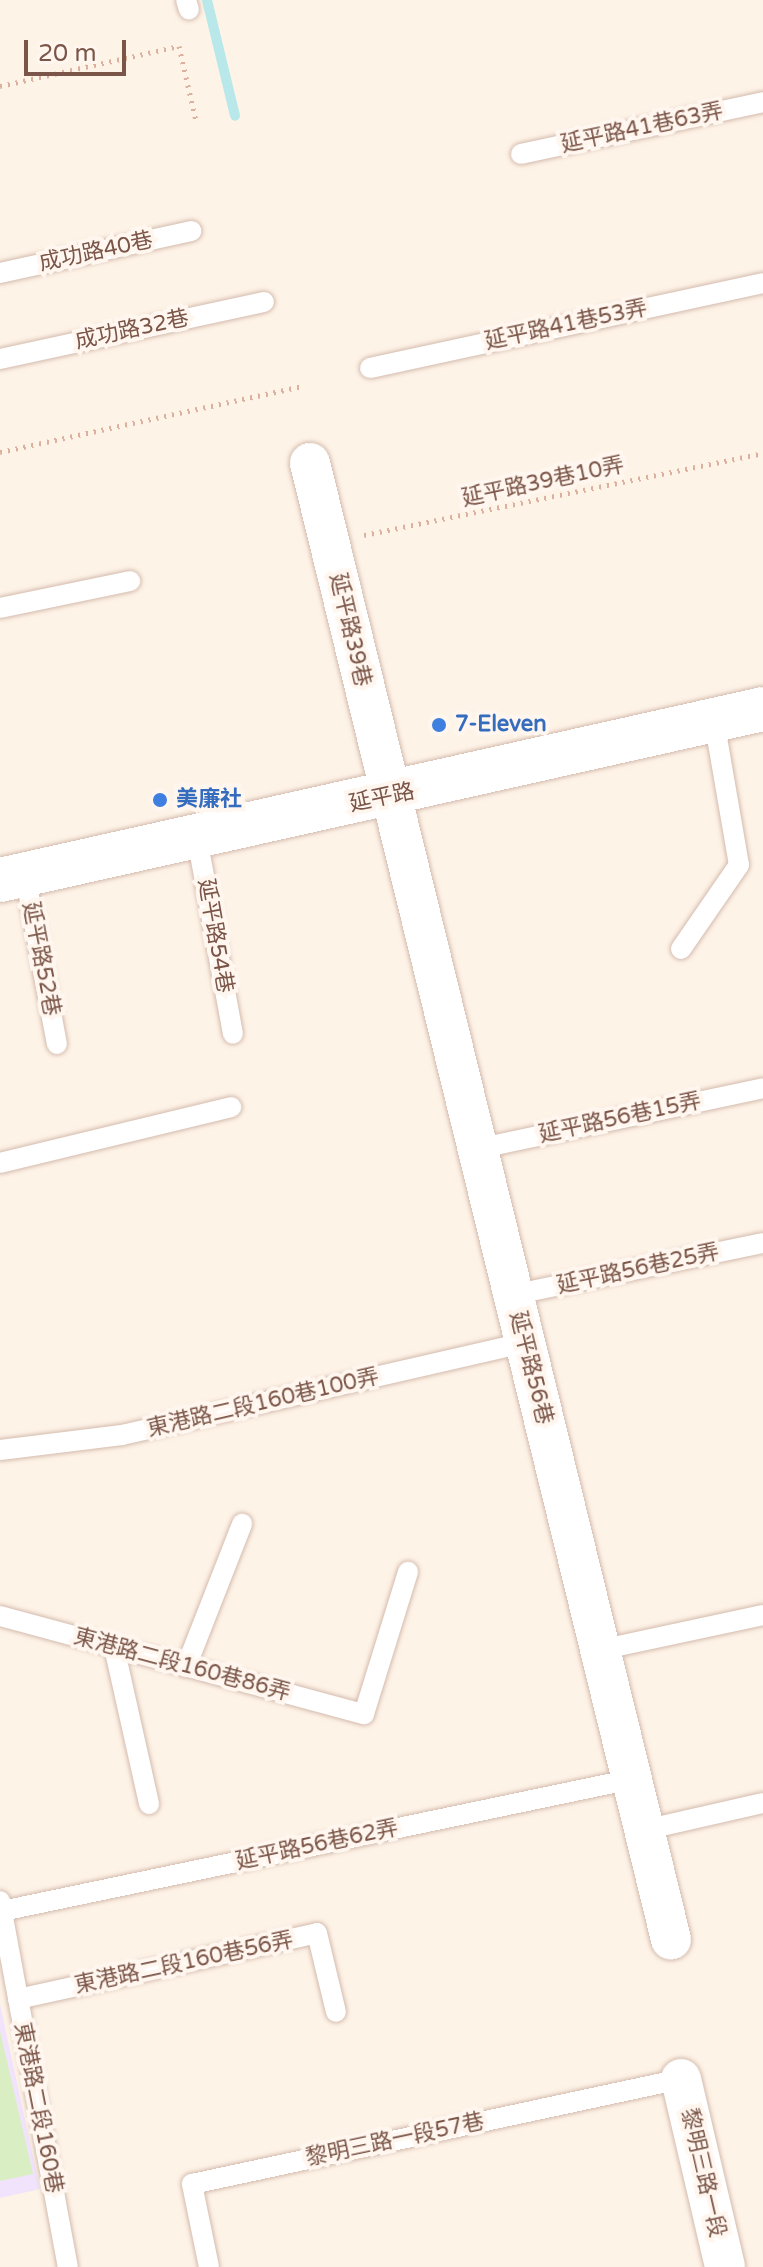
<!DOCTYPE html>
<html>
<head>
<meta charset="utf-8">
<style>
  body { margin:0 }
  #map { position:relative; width:763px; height:2267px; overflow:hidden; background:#fef3e7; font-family:"Varela Round","Noto Sans TC",sans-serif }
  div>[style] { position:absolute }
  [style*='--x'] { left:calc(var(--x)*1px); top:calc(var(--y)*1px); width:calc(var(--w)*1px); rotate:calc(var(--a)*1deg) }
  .education>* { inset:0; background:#f0e3fb }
  .green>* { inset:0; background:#d9eec3 }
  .stream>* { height:10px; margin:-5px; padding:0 5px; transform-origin:5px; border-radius:5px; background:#b9e8ea }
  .path>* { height:5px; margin-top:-2.5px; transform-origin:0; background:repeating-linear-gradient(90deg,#dcb09e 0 2px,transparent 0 8px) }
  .roads { filter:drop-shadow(0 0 2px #d4bbae) drop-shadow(0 0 2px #d4bbae) }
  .service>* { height:20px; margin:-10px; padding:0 10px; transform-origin:10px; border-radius:10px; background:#fff }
  .minor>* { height:40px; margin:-20px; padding:0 20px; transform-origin:20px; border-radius:20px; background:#fff }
  .secondary>* { height:44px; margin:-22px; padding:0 22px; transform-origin:22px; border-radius:22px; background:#fff }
  .dots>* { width:22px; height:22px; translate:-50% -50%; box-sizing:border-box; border:4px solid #fff7ef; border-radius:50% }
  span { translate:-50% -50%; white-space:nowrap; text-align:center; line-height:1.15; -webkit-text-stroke:8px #fff7ef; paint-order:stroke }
  .street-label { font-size:22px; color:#7b5548 }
  .shop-label { font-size:22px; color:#366cbe; font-weight:700 }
  .left { translate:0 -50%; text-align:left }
  .scale { position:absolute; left:24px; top:40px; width:102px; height:36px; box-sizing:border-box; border:4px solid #7b5548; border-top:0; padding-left:10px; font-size:24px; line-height:28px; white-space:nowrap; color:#7b5548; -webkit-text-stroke:6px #fff7ef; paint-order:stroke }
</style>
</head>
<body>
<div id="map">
  <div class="education">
    <i style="clip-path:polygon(0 2004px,40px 2189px,0 2198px)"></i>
  </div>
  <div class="green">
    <i style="clip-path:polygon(0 2031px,33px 2174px,0 2181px)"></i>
  </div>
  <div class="stream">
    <i style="--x:207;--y:0;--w:119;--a:76.4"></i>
  </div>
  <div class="path">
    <i style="--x:0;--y:86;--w:183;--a:-12.6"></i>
    <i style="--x:179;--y:46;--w:77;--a:77.2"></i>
    <i style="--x:0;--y:452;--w:310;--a:-12.3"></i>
    <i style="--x:364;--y:535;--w:407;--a:-11.6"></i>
  </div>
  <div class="roads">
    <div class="service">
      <i style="--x:186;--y:0;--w:10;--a:73"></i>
      <i style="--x:521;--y:154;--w:248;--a:-12.1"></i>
      <i style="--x:0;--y:273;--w:196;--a:-12.4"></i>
      <i style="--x:0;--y:359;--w:270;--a:-12.2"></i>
      <i style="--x:370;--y:368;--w:402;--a:-12.2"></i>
      <i style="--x:0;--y:608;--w:133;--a:-11.7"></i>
      <i style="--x:197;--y:838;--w:199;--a:79.6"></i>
      <i style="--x:25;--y:875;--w:172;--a:79.3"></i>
      <i style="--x:681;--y:949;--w:102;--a:-55.4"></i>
      <i style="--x:739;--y:865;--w:146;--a:-99.8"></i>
      <i style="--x:477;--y:1149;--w:292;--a:-12"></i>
      <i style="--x:0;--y:1163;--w:238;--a:-13.6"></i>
      <i style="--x:512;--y:1295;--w:256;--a:-11.7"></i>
      <i style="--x:0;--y:1450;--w:123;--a:-7"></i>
      <i style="--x:122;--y:1435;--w:413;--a:-12.9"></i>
      <i style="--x:0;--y:1616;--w:377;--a:15.1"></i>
      <i style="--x:364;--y:1714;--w:149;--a:-72.8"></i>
      <i style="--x:114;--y:1647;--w:161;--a:77.4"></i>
      <i style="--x:600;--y:1650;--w:167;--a:-12.1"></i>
      <i style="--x:186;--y:1667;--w:154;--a:-68.6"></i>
      <i style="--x:644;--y:1830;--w:122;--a:-12.8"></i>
      <i style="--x:0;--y:1901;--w:372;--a:79.5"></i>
      <i style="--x:2;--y:1911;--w:644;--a:-11.83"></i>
      <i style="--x:18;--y:1999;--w:306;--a:-12.4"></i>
      <i style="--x:317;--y:1933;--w:81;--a:76.5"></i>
      <i style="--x:209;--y:2267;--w:85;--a:-101.6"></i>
      <i style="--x:192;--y:2184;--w:500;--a:-12.12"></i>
    </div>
    <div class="minor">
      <i style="--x:310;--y:463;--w:1520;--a:76.26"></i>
      <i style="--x:681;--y:2079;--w:193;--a:76.8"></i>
    </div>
    <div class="secondary">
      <i style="--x:0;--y:880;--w:782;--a:-12.63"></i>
    </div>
  </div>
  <div class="dots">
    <i style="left:439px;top:725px;background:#3f7fe0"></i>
    <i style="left:160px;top:800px;background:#3f7fe0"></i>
  </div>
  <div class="street-label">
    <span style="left:642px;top:128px;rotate:-12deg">延平路41巷63弄</span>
    <span style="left:96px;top:252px;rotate:-12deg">成功路40巷</span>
    <span style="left:566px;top:325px;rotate:-12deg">延平路41巷53弄</span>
    <span style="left:132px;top:330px;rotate:-12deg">成功路32巷</span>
    <span style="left:543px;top:482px;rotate:-12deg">延平路39巷10弄</span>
    <span style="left:350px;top:630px;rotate:77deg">延平路39巷</span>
    <span style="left:382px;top:798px;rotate:-12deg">延平路</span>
    <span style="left:215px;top:936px;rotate:80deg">延平路54巷</span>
    <span style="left:41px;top:959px;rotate:79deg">延平路52巷</span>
    <span style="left:620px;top:1118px;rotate:-12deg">延平路56巷15弄</span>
    <span style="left:638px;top:1269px;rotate:-12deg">延平路56巷25弄</span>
    <span style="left:531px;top:1368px;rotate:76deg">延平路56巷</span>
    <span style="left:263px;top:1403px;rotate:-13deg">東港路二段160巷100弄</span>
    <span style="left:182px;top:1665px;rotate:15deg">東港路二段160巷86弄</span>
    <span style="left:317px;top:1845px;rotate:-12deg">延平路56巷62弄</span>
    <span style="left:184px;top:1963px;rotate:-12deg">東港路二段160巷56弄</span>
    <span style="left:38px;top:2108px;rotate:79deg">東港路二段160巷</span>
    <span style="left:395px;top:2140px;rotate:-12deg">黎明三路一段57巷</span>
    <span style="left:703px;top:2173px;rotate:77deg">黎明三路一段</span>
  </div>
  <div class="shop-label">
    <span class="left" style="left:455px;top:725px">7-Eleven</span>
    <span class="left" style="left:176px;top:800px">美廉社</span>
  </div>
  <div class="scale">20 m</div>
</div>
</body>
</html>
